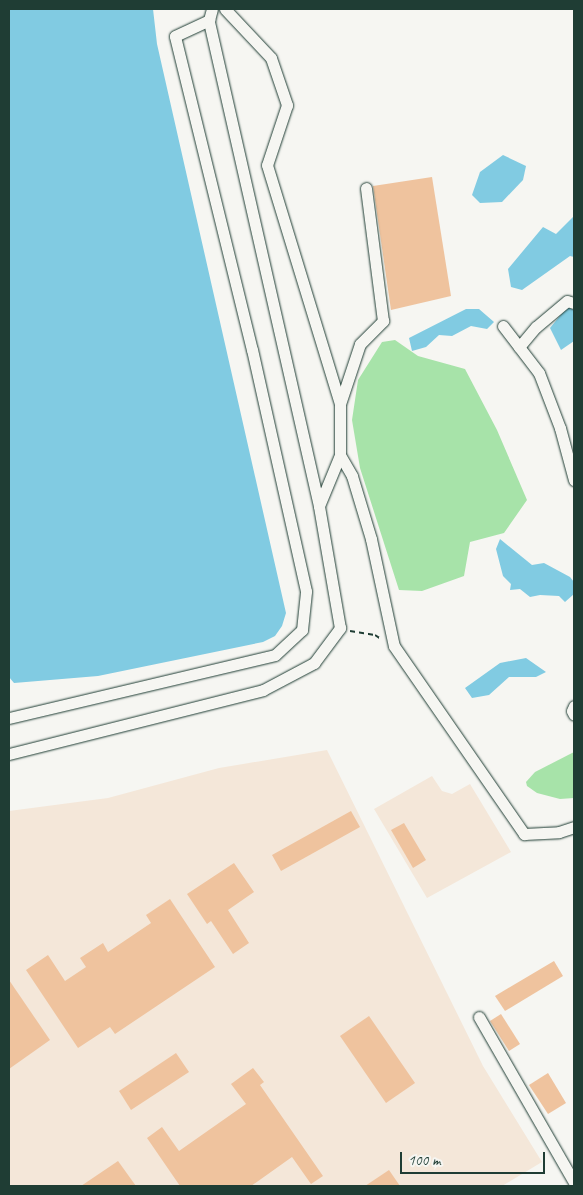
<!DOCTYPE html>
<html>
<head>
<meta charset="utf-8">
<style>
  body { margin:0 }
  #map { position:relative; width:583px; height:1195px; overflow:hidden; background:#f6f6f2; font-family:Caveat,sans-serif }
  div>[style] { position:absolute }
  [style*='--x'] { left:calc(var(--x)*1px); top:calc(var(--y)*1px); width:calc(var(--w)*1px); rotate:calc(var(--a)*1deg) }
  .built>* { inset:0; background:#f4e7d9 }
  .green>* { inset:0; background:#a7e3a9 }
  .water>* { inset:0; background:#81cbe2 }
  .building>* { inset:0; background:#efc39e }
  .path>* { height:2px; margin-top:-1px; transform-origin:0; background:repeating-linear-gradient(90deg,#1f3d34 0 5px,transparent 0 9px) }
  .roads { filter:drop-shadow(0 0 1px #1f3d34) drop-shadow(0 0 1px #1f3d34) }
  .minor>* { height:11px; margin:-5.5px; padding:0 5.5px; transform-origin:5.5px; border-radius:5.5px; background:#f6f6f2 }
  span { translate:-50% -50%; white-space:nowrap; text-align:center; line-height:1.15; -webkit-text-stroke:5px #f6f6f2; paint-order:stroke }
  .frame { position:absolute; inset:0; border:10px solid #1f3d34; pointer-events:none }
  .scale { position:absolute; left:400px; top:1152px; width:145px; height:22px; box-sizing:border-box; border:2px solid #1f3d34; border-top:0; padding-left:6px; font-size:15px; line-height:18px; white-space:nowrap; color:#1f3d34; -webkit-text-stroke:4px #f6f6f2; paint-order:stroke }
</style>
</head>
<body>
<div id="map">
  <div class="built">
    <i style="clip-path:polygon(327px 750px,483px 1066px,542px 1162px,502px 1186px,9px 1186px,9px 811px,108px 798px,219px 768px)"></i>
    <i style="clip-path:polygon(432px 776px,442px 791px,452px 794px,470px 784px,511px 852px,427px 898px,374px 809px)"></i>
  </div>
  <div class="green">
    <i style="clip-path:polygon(395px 340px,418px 356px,465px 369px,497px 430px,527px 500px,504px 533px,470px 542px,464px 576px,422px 591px,399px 590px,360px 468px,352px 420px,358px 380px,382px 342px)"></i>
    <i style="clip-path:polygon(574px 752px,574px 798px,560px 799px,537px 793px,527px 786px,526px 782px,535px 772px)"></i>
  </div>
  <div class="water">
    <i style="clip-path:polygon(9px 9px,153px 9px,157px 44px,286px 613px,282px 626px,275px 636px,263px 642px,98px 676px,14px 683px,9px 677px)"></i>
    <i style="clip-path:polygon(503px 155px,526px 166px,523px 180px,502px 202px,480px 203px,472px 195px,480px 172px)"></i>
    <i style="clip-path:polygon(574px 216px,574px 257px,570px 256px,522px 290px,511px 287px,508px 269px,543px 227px,556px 234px)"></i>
    <i style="clip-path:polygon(567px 307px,574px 310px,574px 341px,561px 350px,550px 328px)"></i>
    <i style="clip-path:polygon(466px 309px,479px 309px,494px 322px,487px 329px,471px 326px,452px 336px,439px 335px,426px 347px,412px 351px,409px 338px)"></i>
    <i style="clip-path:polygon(500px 539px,532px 565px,544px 563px,570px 577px,574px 582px,574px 594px,565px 602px,559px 596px,540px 595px,530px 597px,520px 589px,510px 590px,511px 584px,503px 576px,496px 549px)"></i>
    <i style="clip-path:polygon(526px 658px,546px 672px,536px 677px,509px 677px,489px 695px,472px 698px,465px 688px,500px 663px)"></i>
  </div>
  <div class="building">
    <i style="clip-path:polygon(432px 177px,451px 296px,391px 310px,373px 186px)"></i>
    <i style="clip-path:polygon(351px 811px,360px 827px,281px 871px,272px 855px)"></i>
    <i style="clip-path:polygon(404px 823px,426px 860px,413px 868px,391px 830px)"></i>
    <i style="clip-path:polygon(234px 863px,254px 892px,228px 910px,249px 943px,233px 954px,211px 921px,207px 924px,187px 894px)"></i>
    <i style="clip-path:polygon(170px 899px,215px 967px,115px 1034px,110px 1027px,78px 1048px,26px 970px,48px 955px,65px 981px,86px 967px,80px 958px,103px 943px,108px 952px,151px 923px,146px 915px)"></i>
    <i style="clip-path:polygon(554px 961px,563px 976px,505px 1011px,495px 996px)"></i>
    <i style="clip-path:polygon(9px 980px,50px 1040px,9px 1069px)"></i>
    <i style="clip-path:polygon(501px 1014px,520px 1044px,509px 1051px,490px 1021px)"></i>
    <i style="clip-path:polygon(369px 1016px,415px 1083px,386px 1103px,340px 1036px)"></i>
    <i style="clip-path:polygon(176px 1053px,189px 1072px,131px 1110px,119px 1091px)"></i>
    <i style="clip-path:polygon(253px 1068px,264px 1082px,260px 1085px,323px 1176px,311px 1184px,292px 1157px,251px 1186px,180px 1186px,147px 1138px,162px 1127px,179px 1151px,246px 1104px,231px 1084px)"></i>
    <i style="clip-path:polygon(548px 1073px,566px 1103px,548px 1114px,529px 1085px)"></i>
    <i style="clip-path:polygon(118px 1161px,136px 1186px,81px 1186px)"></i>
    <i style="clip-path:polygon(389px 1170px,400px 1186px,365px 1186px)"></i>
  </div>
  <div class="path">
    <i style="--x:350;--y:631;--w:25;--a:9"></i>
    <i style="--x:375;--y:635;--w:7;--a:34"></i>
  </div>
  <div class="roads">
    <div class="minor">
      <i style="--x:225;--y:9;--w:67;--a:46.8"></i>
      <i style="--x:271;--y:58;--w:50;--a:71.2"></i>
      <i style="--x:287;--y:105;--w:63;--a:108.4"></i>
      <i style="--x:267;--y:165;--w:250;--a:73"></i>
      <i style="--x:503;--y:326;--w:59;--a:52.5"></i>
      <i style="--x:539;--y:373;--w:59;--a:69.1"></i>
      <i style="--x:560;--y:428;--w:54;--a:74.9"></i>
      <i style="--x:519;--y:347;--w:26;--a:-50"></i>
      <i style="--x:536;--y:327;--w:40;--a:-40"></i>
      <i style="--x:567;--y:301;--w:7;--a:16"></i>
      <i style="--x:340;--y:455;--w:24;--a:60"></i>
      <i style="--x:352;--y:476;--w:66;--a:73.2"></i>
      <i style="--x:371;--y:539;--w:109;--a:77.9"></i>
      <i style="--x:394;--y:646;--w:229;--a:55.3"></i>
      <i style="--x:524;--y:834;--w:35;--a:-3"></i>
      <i style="--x:559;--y:832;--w:16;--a:-18"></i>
      <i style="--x:319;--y:506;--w:55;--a:-67.6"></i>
      <i style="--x:340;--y:455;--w:51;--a:-90"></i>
      <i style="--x:340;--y:404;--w:63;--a:-71.6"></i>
      <i style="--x:360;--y:344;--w:33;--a:-45"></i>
      <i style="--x:383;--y:321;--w:134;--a:-97.3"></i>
      <i style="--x:574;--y:706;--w:5;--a:112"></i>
      <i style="--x:572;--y:711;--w:4;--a:63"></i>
      <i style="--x:9;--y:718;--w:273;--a:-13.3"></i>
      <i style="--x:275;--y:655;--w:37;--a:-43"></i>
      <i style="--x:302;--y:630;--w:39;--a:-84"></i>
      <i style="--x:306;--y:591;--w:247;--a:-102.6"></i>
      <i style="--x:252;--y:350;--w:323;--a:-103.8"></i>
      <i style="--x:175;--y:36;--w:38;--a:-25"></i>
      <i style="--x:9;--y:754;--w:262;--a:-14.1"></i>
      <i style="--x:263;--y:690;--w:58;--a:-27.9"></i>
      <i style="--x:314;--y:663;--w:44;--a:-53.4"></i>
      <i style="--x:340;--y:628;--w:124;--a:-99.8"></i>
      <i style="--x:319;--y:506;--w:498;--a:-102.8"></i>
      <i style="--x:209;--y:20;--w:11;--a:-75"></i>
      <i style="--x:479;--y:1017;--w:190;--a:60.1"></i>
    </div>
  </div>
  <div class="frame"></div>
  <div class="scale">100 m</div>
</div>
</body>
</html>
